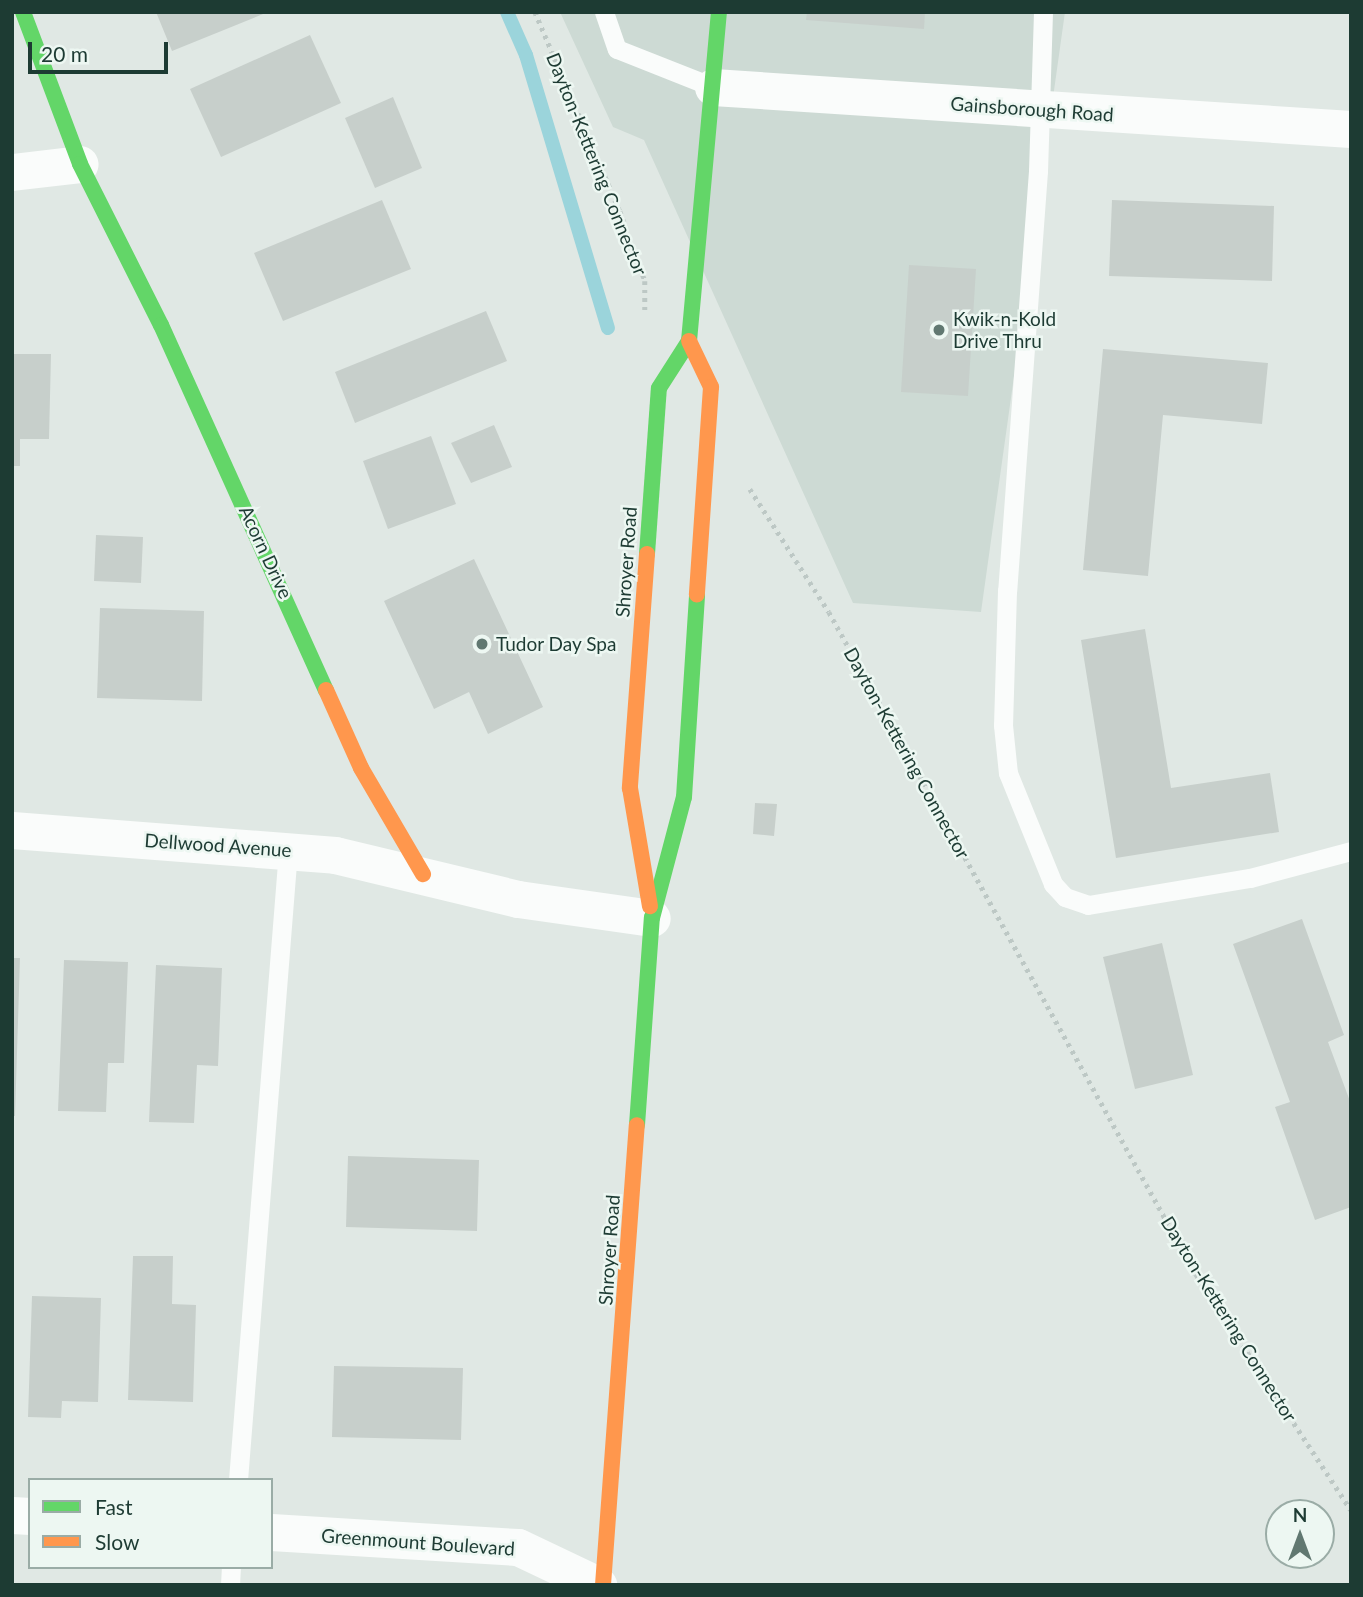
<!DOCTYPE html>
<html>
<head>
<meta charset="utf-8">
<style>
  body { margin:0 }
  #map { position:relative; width:1363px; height:1597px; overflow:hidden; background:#e0e8e4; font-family:Lato,sans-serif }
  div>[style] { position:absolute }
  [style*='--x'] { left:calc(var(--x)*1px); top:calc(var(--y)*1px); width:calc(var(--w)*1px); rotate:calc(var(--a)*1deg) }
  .built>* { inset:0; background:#cddad4 }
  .stream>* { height:14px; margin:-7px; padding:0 7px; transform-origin:7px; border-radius:7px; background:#9bd4db }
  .building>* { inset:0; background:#c7cfcb }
  .path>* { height:4.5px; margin-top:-2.25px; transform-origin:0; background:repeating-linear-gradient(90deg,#bdc8c5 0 3.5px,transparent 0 8.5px) }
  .lane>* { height:19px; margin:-9.5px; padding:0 9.5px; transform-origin:9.5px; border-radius:9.5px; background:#fafcfb }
  .street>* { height:37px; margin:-18.5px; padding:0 18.5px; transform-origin:18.5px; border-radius:18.5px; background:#fafcfb }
  .fast>* { height:16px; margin:-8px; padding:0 8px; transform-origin:8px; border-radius:8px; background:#63d668 }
  .slow>* { height:16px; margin:-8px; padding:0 8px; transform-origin:8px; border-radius:8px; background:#ff974d }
  .dots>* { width:19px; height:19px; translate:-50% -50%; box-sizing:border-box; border:4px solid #edf7f2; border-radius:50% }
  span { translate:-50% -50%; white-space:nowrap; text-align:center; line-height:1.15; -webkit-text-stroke:5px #edf7f2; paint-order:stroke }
  .street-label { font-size:19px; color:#1d3b33 }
  .poi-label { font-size:19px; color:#1d3b33 }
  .left { translate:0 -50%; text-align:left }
  .frame { position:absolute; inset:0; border:14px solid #1d3b33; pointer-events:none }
  .legend { position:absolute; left:28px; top:1478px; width:245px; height:91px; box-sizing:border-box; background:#edf7f2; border:2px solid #9aaca6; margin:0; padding:9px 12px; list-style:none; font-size:21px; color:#1d3b33 }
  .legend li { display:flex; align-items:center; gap:14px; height:35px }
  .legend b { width:35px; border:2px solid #9aaca6 }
  .north { position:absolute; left:1265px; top:1499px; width:70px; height:70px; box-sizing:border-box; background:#edf7f2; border:2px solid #9aaca6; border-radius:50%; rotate:0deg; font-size:19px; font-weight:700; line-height:28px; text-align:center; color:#1d3b33 }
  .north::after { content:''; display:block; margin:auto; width:24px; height:32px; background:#617871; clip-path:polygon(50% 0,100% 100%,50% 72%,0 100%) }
  .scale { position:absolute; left:28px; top:42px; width:140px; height:32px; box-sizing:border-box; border:4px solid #1d3b33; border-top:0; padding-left:9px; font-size:21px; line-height:24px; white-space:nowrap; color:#1d3b33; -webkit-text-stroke:5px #edf7f2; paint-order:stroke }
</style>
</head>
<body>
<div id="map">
  <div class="built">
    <i style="clip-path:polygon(560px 12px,1065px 12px,981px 612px,853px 603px,644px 140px,613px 127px)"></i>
  </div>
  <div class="stream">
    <i style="--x:507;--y:12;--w:47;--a:66.2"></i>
    <i style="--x:526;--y:55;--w:285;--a:73.3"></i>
  </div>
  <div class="building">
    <i style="clip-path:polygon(156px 12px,268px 12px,172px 51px)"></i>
    <i style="clip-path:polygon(807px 12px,925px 12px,924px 29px,806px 20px)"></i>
    <i style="clip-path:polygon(310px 35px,341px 103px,221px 157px,190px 89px)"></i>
    <i style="clip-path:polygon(393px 97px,422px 168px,375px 188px,345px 118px)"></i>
    <i style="clip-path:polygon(382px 200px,411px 269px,283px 321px,254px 253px)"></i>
    <i style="clip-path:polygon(1112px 200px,1274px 206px,1272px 281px,1109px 276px)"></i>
    <i style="clip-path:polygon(909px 265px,976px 269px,968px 396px,901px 392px)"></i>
    <i style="clip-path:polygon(486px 311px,507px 361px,355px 423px,335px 372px)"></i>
    <i style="clip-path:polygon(1103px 349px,1268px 363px,1262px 424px,1163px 415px,1148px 576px,1083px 570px)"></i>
    <i style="clip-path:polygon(12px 354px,51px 354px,49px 439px,20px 439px,20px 466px,12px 466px)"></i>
    <i style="clip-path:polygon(494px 425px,512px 467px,471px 483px,451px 443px)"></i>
    <i style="clip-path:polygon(431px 436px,456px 504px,388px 529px,363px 461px)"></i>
    <i style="clip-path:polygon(96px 535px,143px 537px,141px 583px,94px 581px)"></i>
    <i style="clip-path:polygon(474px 559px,543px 707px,488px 734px,469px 692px,434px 709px,384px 601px)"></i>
    <i style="clip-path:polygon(100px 608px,204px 611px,202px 701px,97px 698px)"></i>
    <i style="clip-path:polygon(1145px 629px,1171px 788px,1270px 773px,1279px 832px,1116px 858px,1081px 640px)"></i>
    <i style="clip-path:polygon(755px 803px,777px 804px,774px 836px,753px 834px)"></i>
    <i style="clip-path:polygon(1302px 919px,1344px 1035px,1328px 1042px,1351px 1104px,1351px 1207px,1315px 1220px,1275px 1107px,1290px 1102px,1233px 944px)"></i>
    <i style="clip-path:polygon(1162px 943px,1193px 1075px,1135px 1089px,1103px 957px)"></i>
    <i style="clip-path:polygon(12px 958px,20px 958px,15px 1116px,12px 1116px)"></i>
    <i style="clip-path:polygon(64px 960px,128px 962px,124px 1063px,108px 1063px,106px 1112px,58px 1111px)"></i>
    <i style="clip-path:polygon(156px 965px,222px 968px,218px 1066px,197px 1065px,194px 1123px,149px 1122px)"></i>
    <i style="clip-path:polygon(348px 1156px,479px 1160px,477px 1231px,346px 1227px)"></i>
    <i style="clip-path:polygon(133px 1256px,173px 1256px,172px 1304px,196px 1305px,193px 1402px,128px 1400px)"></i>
    <i style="clip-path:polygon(32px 1296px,101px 1298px,98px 1402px,62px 1401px,61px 1418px,28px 1417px)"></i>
    <i style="clip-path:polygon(334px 1366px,463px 1368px,461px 1440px,332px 1437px)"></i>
  </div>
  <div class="path">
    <i style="--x:535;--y:12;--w:216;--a:66.9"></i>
    <i style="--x:620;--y:211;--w:74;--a:70.3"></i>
    <i style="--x:645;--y:281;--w:29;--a:90"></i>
    <i style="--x:750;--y:489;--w:146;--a:57.3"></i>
    <i style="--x:829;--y:612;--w:757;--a:61"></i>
    <i style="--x:1196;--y:1274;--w:282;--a:56.7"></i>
  </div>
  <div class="lane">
    <i style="--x:604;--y:12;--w:39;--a:71"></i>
    <i style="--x:617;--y:49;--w:103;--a:21.6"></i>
    <i style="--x:1043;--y:12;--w:159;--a:91.8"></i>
    <i style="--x:1038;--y:171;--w:421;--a:94.2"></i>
    <i style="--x:1007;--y:591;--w:134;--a:91.7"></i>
    <i style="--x:1003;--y:725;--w:48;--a:84.1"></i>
    <i style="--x:1008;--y:773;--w:120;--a:67.9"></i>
    <i style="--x:1053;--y:884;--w:18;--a:47"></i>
    <i style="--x:1065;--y:897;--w:24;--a:19"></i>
    <i style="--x:1088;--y:905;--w:164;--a:-9.5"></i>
    <i style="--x:1250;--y:878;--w:105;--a:-15"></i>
    <i style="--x:238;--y:1480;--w:632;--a:-85.46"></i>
    <i style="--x:230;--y:1585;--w:18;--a:-87"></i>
  </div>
  <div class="street">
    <i style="--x:713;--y:87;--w:639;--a:3.77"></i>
    <i style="--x:12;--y:172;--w:68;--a:-6.7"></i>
    <i style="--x:12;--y:830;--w:324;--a:4.4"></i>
    <i style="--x:335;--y:855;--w:188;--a:13.5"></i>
    <i style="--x:518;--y:899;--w:135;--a:8.1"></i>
    <i style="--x:12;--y:1515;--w:18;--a:3"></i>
    <i style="--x:271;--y:1532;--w:247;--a:3.5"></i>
    <i style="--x:518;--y:1547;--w:89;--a:25.4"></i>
  </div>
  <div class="fast">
    <i style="--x:23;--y:12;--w:162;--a:69.4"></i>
    <i style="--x:80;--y:164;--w:180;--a:63.3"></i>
    <i style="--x:161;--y:325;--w:401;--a:65.7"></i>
    <i style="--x:647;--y:554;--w:166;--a:-85.9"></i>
    <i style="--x:659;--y:388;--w:56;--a:-57.4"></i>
    <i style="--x:689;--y:341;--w:330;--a:-84.8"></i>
    <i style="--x:637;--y:1125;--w:208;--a:-85.9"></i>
    <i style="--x:652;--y:918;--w:125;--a:-75.2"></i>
    <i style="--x:684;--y:797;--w:202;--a:-86.3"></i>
  </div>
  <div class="slow">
    <i style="--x:689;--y:341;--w:51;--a:64.4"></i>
    <i style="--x:711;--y:387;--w:208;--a:93.9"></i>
    <i style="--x:647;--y:554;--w:235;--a:94.2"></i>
    <i style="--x:630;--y:788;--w:120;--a:80.4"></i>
    <i style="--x:326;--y:690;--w:85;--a:65.8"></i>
    <i style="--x:361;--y:768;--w:123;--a:59.7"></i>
    <i style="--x:603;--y:1585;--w:461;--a:-85.8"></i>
  </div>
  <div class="dots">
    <i style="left:939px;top:330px;background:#617871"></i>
    <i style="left:482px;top:644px;background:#617871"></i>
  </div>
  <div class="street-label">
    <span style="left:1032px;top:109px;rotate:4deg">Gainsborough Road</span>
    <span style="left:597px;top:164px;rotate:68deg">Dayton-Kettering Connector</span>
    <span style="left:266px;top:552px;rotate:65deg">Acorn Drive</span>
    <span style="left:626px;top:562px;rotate:-86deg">Shroyer Road</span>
    <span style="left:907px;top:753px;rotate:61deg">Dayton-Kettering Connector</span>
    <span style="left:218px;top:845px;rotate:4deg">Dellwood Avenue</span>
    <span style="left:609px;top:1250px;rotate:-86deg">Shroyer Road</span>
    <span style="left:1229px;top:1319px;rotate:58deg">Dayton-Kettering Connector</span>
    <span style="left:418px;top:1542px;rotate:4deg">Greenmount Boulevard</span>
  </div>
  <div class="poi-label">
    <span class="left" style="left:953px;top:330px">Kwik-n-Kold<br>Drive Thru</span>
    <span class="left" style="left:496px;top:644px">Tudor Day Spa</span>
  </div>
  <div class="frame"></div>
  <ul class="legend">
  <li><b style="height:9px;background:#63d668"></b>Fast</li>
  <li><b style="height:9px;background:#ff974d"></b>Slow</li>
  </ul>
  <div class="north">N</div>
  <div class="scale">20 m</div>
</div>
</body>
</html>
